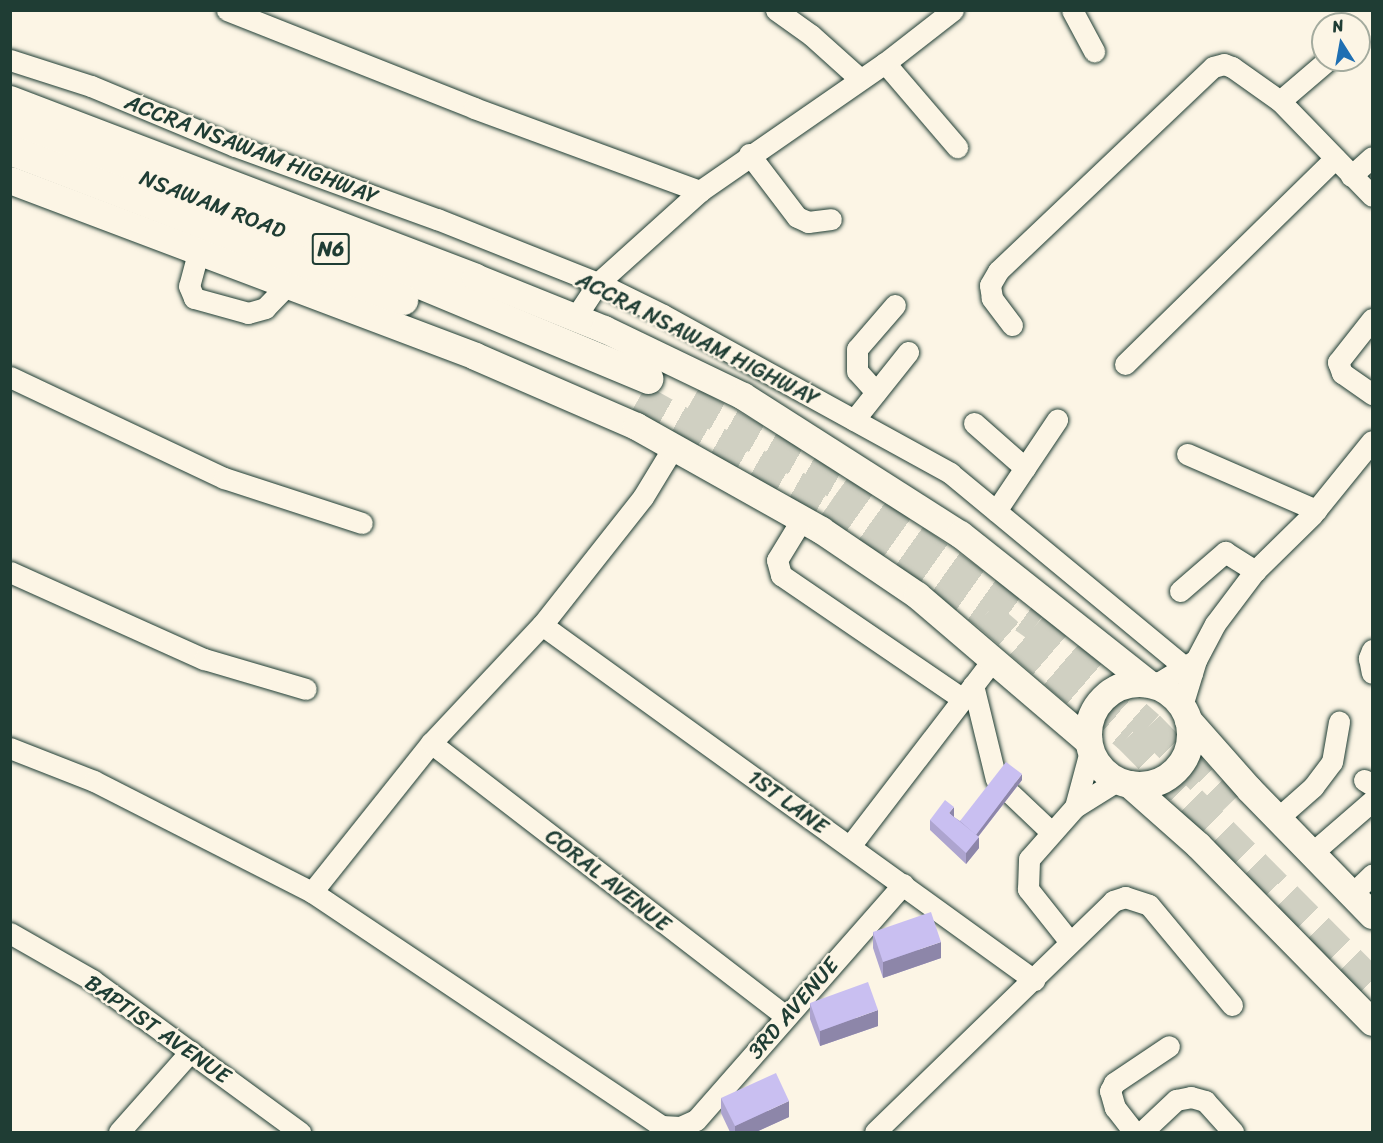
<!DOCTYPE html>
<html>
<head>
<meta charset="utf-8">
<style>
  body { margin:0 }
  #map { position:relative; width:1383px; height:1143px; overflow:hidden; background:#fcf5e5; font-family:Sriracha,sans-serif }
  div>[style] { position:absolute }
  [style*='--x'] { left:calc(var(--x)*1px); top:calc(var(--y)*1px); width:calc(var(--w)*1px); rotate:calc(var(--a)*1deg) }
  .highway-tunnel>* { height:30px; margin-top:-15px; transform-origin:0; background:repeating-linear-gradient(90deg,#d0d0c2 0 30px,transparent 0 45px) }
  .roads { filter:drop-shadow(0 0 2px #1f3d34) drop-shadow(0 0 2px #1f3d34) }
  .minor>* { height:21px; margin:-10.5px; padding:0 10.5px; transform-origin:10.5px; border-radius:10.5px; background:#fcf5e5 }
  .major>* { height:27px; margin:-13.5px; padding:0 13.5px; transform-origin:13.5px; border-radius:13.5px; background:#fcf5e5 }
  .major>.ring { margin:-13.5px; padding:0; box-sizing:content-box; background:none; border:27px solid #fcf5e5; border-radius:50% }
  .highway>* { height:30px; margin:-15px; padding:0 15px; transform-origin:15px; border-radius:15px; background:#fcf5e5 }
  .wall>* { inset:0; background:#ada4cf }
  .shaded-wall>* { inset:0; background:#8d86a9 }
  .building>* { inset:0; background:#c9bff1 }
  span { translate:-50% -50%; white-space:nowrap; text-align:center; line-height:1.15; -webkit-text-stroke:5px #fcf5e5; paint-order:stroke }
  .shield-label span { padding:2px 4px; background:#fcf5e5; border:2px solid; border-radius:4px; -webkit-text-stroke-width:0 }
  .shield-label { font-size:21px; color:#1f3d34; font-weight:700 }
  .street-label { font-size:22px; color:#1f3d34 }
  .frame { position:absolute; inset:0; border:12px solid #1f3d34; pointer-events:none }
  .north { position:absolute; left:1311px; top:12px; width:60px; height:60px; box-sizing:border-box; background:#fcf5e5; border:2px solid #a4ab9e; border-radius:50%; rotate:349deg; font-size:16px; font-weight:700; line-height:24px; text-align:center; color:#1f3d34 }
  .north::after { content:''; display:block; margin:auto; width:21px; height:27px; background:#1f6fb2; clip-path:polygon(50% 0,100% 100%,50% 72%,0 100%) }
</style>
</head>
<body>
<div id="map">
  <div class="highway-tunnel">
    <i style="--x:639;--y:398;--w:218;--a:29.2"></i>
    <i style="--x:829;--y:504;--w:192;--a:35"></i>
    <i style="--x:986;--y:614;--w:188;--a:40.9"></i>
    <i style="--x:1128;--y:737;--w:346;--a:45.2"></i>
    <i style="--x:691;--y:402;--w:172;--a:29.5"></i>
    <i style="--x:841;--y:487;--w:239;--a:35.6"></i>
    <i style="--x:1035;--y:626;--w:152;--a:41.3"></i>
    <i style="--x:1149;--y:726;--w:112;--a:45.7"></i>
  </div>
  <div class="roads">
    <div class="minor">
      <i style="--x:227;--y:10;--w:266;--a:21.6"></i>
      <i style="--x:474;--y:108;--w:241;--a:20.2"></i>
      <i style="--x:776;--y:10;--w:43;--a:35.5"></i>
      <i style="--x:811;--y:35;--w:66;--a:41.9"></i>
      <i style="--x:1072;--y:10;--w:47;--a:61.8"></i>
      <i style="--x:10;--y:60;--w:85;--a:17.8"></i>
      <i style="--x:91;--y:86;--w:156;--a:22.6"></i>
      <i style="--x:235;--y:146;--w:215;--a:19.9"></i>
      <i style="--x:437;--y:219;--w:173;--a:21.7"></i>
      <i style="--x:598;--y:283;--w:72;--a:26.2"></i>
      <i style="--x:663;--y:315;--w:328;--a:28.8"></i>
      <i style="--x:950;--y:473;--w:314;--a:39.6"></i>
      <i style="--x:885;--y:63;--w:111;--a:49.4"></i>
      <i style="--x:1280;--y:101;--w:63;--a:-40.5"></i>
      <i style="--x:749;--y:154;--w:79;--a:52.7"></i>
      <i style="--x:797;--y:217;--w:12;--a:24"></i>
      <i style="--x:808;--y:222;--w:23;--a:-7"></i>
      <i style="--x:1351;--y:176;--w:28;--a:-42"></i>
      <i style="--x:198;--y:253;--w:34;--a:105"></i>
      <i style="--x:189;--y:286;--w:13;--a:67"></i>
      <i style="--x:194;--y:298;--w:56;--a:15.5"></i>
      <i style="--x:248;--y:313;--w:18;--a:-16"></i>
      <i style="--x:265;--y:308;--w:30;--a:-46"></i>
      <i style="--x:575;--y:318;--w:42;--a:-56.7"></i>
      <i style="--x:598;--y:283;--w:137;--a:-42"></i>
      <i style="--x:700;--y:191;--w:225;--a:-34.7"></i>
      <i style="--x:885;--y:63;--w:86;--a:-37.9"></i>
      <i style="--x:1372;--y:319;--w:55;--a:128.3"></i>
      <i style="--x:1338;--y:362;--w:12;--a:70"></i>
      <i style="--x:1342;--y:373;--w:37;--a:35"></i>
      <i style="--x:1012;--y:325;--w:34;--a:-127"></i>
      <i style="--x:992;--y:298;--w:13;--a:-99"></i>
      <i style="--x:990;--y:285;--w:16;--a:-60"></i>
      <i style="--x:998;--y:271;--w:296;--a:-43.5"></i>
      <i style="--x:1213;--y:67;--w:11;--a:-15"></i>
      <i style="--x:1224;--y:64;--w:9;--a:21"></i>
      <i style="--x:1232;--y:67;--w:59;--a:35.3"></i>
      <i style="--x:1280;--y:101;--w:132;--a:45.9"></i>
      <i style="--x:1125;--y:364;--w:294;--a:-44.4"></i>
      <i style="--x:10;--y:377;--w:237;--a:25.3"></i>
      <i style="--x:224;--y:478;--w:145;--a:18.1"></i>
      <i style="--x:876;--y:392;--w:28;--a:-132"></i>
      <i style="--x:857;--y:371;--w:22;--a:-90"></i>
      <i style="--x:857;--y:349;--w:58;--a:-49.2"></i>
      <i style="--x:854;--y:420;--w:87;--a:-51.5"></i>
      <i style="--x:974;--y:423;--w:68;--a:41.4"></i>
      <i style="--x:1187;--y:454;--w:141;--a:23.5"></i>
      <i style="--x:996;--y:511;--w:110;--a:-56.2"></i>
      <i style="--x:802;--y:519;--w:48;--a:121.4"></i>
      <i style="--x:777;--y:560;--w:16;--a:75"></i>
      <i style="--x:781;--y:575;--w:220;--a:34.3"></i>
      <i style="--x:10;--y:572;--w:213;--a:24.2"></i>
      <i style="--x:204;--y:659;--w:106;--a:16.4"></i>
      <i style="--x:1180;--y:591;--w:60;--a:-40.9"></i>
      <i style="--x:1225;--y:552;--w:36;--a:32"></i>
      <i style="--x:542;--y:625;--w:607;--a:35.81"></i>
      <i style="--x:1372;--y:650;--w:9;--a:111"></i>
      <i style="--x:1369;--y:658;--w:15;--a:79"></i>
      <i style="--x:973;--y:685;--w:97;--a:76.3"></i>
      <i style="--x:1155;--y:685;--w:48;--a:-31.4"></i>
      <i style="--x:1182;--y:706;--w:48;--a:-73.1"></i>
      <i style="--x:1196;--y:660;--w:41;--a:-62.2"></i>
      <i style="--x:1215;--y:624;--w:66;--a:-53"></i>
      <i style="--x:1255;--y:571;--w:80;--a:-44.5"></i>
      <i style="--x:1312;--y:515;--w:95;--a:-51"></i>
      <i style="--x:431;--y:743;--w:447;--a:37.6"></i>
      <i style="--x:10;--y:748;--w:90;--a:21.4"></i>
      <i style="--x:94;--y:781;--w:245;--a:27"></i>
      <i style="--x:312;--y:892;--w:421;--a:33.8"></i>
      <i style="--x:662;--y:1126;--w:18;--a:3"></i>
      <i style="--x:680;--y:1127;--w:17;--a:-24"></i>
      <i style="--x:696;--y:1120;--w:314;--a:-48.7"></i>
      <i style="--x:1364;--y:780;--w:9;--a:32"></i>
      <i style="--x:1011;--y:794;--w:54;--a:43.5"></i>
      <i style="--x:1075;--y:807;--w:58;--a:-75"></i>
      <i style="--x:1278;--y:818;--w:47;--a:-41.5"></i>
      <i style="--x:1313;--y:787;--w:31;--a:-53"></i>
      <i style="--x:1332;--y:762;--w:41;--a:-80.1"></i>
      <i style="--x:850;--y:846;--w:237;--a:-52.5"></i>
      <i style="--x:1312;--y:853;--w:79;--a:-40.9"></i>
      <i style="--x:312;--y:892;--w:191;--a:-51.4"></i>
      <i style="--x:431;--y:743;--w:162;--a:-46.8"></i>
      <i style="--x:542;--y:625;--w:163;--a:-51.7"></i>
      <i style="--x:643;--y:497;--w:60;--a:-58.7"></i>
      <i style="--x:1352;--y:894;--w:28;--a:-44"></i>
      <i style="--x:10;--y:933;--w:95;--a:29.8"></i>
      <i style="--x:92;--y:980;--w:258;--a:36.2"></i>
      <i style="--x:1070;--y:942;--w:68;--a:-128.4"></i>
      <i style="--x:1028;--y:889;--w:30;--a:-88"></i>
      <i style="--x:1029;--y:859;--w:69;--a:-48.5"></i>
      <i style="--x:1075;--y:807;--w:49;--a:-31.8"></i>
      <i style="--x:119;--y:1132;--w:108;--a:-48.4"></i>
      <i style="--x:875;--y:1132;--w:332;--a:-44.1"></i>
      <i style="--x:1113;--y:901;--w:13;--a:-18"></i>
      <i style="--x:1125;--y:897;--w:25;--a:18"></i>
      <i style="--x:1149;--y:905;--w:130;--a:50.3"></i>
      <i style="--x:1134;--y:1132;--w:31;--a:-128"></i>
      <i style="--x:1115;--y:1108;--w:18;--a:-106"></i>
      <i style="--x:1110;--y:1091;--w:9;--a:-63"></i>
      <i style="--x:1114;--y:1083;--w:66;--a:-33.9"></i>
      <i style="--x:1142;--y:1132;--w:47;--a:-43.3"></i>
      <i style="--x:1176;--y:1100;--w:15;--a:-11"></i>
      <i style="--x:1191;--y:1097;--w:15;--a:16"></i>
      <i style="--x:1205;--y:1101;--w:42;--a:47.9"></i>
    </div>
    <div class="major">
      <i style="--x:10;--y:99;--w:498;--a:20.9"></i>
      <i style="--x:475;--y:277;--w:139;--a:22"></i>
      <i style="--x:604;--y:329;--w:154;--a:25.7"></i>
      <i style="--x:743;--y:396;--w:257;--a:32.5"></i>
      <i style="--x:960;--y:534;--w:241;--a:38.4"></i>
      <i style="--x:10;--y:180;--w:497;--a:20.7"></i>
      <i style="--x:475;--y:356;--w:176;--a:23.5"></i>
      <i style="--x:636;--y:426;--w:212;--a:29.3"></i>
      <i style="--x:821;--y:530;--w:116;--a:34.1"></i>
      <i style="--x:917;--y:595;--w:225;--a:40.5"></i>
      <i class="ring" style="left:1088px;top:683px;width:75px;height:75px"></i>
      <i style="--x:1188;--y:720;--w:92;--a:48.5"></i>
      <i style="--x:1249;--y:789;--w:176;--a:45.7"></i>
      <i style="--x:1129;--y:784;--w:92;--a:41.5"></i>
      <i style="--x:1198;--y:845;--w:248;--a:45.5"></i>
    </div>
    <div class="highway">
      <i style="--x:10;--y:128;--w:431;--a:20.8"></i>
      <i style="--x:413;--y:281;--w:255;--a:22.6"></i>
      <i style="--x:10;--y:150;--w:421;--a:20.9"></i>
    </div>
  </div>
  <div class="wall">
    <i style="clip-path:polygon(1022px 780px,978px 837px,979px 848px,966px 864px,930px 830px,930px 820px,954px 817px,960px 821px)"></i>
    <i style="clip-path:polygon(873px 932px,941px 958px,883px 978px,873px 948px)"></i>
    <i style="clip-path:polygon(810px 1003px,878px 1026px,820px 1046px,810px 1019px)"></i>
    <i style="clip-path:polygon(721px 1098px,789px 1117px,756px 1132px,730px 1132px,721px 1113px)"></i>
  </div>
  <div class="shaded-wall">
    <i style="clip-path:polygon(1022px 774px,1022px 780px,973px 843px,973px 838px)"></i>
    <i style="clip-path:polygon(954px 807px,954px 818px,949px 813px)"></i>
    <i style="clip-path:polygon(979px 837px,979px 848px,966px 864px,966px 853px)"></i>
    <i style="clip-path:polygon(941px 942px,941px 958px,883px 978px,883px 962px)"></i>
    <i style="clip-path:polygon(878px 1010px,878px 1026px,820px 1046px,820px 1031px)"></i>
    <i style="clip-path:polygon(789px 1101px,789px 1117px,756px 1132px,735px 1132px,735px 1126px)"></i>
  </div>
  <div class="building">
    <i style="clip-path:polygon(1006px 762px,1022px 774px,976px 835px,960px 821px)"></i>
    <i style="clip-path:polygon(945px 800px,954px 807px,949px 813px,979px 837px,966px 853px,930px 820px)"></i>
    <i style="clip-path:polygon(931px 912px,941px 942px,883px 962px,873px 932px)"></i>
    <i style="clip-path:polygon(868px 982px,878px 1010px,820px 1031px,810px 1003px)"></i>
    <i style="clip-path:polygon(776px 1073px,789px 1101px,735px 1126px,721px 1098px)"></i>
  </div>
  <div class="shield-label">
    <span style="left:331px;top:249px">N6</span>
  </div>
  <div class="street-label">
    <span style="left:252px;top:149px;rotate:21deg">ACCRA NSAWAM HIGHWAY</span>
    <span style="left:213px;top:204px;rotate:21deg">NSAWAM ROAD</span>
    <span style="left:698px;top:339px;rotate:27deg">ACCRA NSAWAM HIGHWAY</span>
    <span style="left:788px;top:802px;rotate:36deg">1ST LANE</span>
    <span style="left:608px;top:880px;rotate:38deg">CORAL AVENUE</span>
    <span style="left:793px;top:1008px;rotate:-49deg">3RD AVENUE</span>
    <span style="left:158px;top:1029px;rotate:35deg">BAPTIST AVENUE</span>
  </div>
  <div class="frame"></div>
  <div class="north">N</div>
</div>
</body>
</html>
